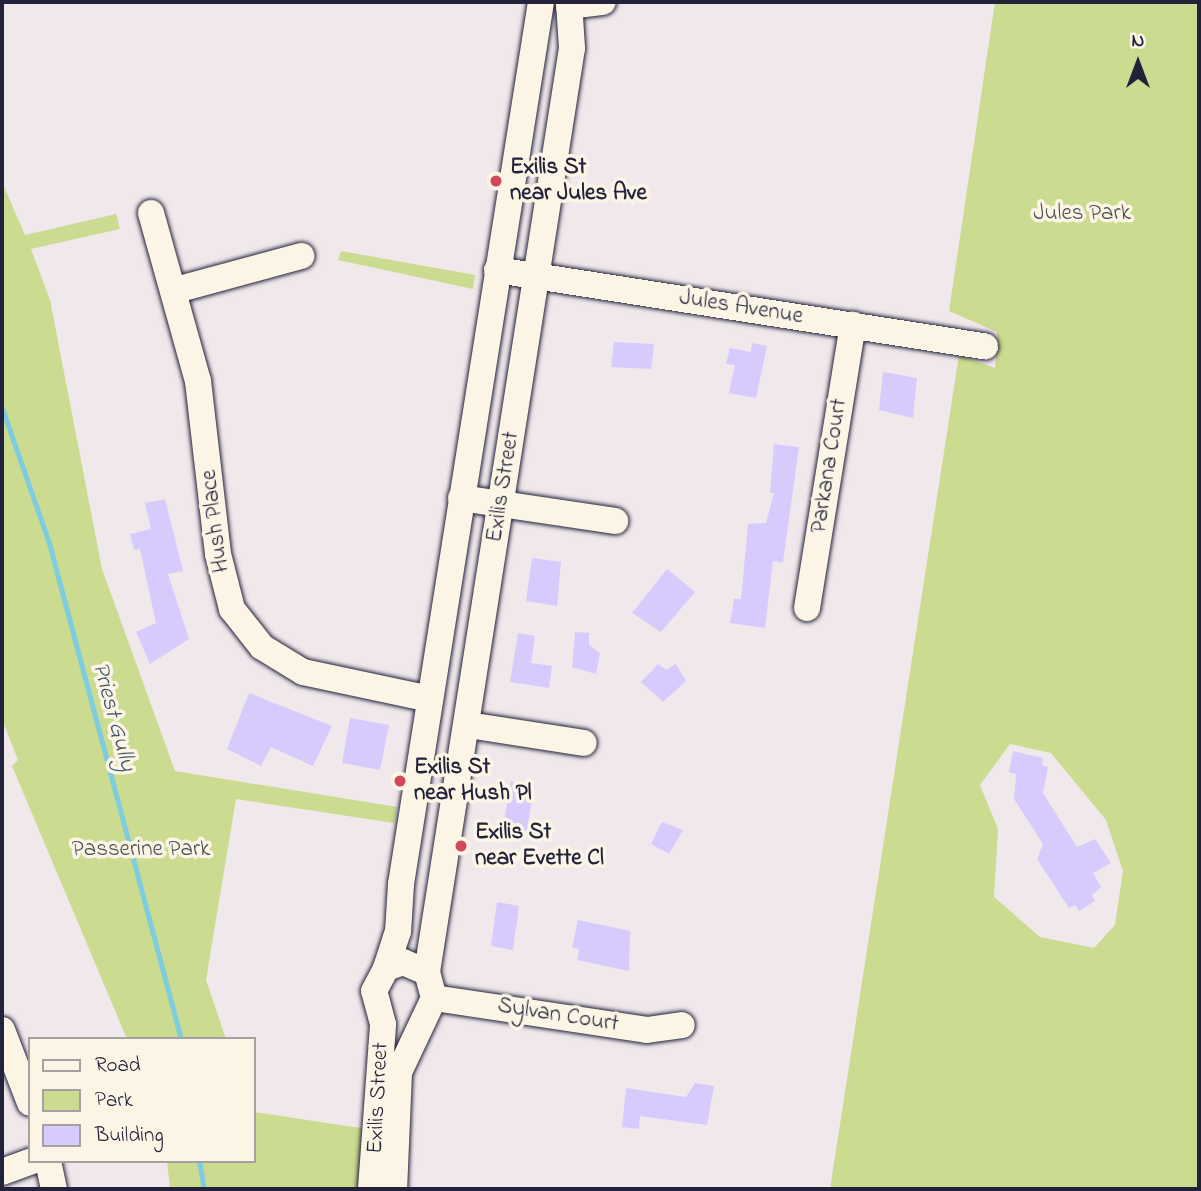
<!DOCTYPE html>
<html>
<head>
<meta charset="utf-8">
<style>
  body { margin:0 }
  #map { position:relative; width:1201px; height:1191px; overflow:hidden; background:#f1e8ec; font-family:"Indie Flower",sans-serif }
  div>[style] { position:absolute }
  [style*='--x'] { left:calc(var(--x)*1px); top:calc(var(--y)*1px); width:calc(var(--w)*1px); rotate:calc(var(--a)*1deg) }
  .green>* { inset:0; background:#cbdb8f }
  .stream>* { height:5px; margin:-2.5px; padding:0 2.5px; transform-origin:2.5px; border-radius:2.5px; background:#7fcbdf }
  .building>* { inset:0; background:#d7cbfd }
  .roads { filter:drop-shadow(0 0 2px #22223b) drop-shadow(0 0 2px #22223b) }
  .minor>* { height:26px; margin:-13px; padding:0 13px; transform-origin:13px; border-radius:13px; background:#fcf5e5 }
  .dots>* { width:19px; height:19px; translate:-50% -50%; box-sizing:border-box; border:4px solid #fcf5e5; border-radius:50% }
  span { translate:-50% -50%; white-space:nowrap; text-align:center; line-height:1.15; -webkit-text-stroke:7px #fcf5e5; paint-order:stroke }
  .poi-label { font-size:23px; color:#22223b; font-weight:700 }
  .left { translate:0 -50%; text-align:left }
  .park-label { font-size:23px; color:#4c5050 }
  .street-label { font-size:23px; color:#22223b }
  .water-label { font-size:24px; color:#3e556c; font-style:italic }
  .frame { position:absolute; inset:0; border:4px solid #22223b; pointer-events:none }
  .legend { position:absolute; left:28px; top:1037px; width:228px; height:126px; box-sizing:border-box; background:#fcf5e5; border:2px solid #a5a1a1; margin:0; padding:9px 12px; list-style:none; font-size:21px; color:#22223b }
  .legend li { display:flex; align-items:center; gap:14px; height:35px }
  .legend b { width:35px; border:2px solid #a5a1a1 }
  .north { position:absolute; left:1103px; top:28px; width:70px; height:70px; -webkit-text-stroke:5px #fcf5e5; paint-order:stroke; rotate:0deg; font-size:19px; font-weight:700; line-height:28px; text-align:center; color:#22223b }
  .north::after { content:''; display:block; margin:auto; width:24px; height:32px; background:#22223b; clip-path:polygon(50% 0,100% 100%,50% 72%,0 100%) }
</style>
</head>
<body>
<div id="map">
  <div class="green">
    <i style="clip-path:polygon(evenodd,995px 2px,1199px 2px,1199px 1189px,830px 1189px,959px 355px,995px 368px,997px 332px,949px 311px,995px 2px,1010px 744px,1051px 753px,1106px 820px,1123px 871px,1115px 925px,1094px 948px,1040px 937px,994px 897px,998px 829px,980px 785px,1010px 744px)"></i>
    <i style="clip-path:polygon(2px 182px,25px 235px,116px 214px,120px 229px,31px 249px,50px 300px,102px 569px,175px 771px,397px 807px,394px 823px,236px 799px,206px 980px,226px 1039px,127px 1039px,12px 766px,18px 760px,2px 719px)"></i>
    <i style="clip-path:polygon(341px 251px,475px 275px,473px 289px,338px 260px)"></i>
    <i style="clip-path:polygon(254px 1112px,367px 1129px,364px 1189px,170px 1189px,167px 1161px,254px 1161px)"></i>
  </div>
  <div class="stream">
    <i style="--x:2;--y:408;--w:143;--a:70.8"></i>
    <i style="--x:49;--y:543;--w:513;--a:75.1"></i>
    <i style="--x:199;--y:1161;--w:28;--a:80"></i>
  </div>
  <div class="building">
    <i style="clip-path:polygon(614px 342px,654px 344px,651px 369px,611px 367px)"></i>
    <i style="clip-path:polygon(752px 343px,767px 346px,756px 398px,729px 393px,735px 365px,726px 364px,730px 348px,751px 352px)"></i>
    <i style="clip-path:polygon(883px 372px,917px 378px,913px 418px,879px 410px)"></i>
    <i style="clip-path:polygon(774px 444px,799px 447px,783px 562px,773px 561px,765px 628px,730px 623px,734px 599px,741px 599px,748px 524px,766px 523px,774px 493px,770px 493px)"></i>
    <i style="clip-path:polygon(165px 499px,183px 571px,168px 574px,189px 639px,150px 664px,136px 632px,156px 623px,140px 549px,134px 550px,130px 534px,151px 529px,145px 503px)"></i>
    <i style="clip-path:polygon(532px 558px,561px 562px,557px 606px,526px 601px)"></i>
    <i style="clip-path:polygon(667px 569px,695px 592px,661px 632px,632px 613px)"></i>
    <i style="clip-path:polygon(575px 632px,589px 633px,589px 645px,600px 653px,596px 674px,572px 667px)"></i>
    <i style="clip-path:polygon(518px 633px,535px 636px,531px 663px,552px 666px,549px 688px,510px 682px)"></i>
    <i style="clip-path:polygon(658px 664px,666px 670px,676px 664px,686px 681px,663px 702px,641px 682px)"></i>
    <i style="clip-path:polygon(249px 693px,332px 726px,313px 766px,271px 747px,261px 766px,227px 749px)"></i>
    <i style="clip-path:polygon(350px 718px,389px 725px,380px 770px,342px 763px)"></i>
    <i style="clip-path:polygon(1013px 751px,1043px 758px,1042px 765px,1048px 767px,1043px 793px,1077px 847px,1095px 839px,1111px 863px,1093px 873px,1101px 887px,1092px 895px,1095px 901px,1079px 911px,1075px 905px,1069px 908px,1037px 859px,1043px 844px,1014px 799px,1016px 774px,1009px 772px)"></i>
    <i style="clip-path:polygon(511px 781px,534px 786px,527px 831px,503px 827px)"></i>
    <i style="clip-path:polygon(662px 822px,683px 830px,669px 854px,651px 844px)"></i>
    <i style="clip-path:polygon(497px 902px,519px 906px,513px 950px,491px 946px)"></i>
    <i style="clip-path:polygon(578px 920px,630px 931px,629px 971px,577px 960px,579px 949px,572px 948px)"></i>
    <i style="clip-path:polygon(695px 1083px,714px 1086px,707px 1125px,640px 1116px,639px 1129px,622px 1127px,626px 1088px,686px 1097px)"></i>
  </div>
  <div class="roads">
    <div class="minor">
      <i style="--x:569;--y:6;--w:34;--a:-7"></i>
      <i style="--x:151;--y:213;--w:174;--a:74.4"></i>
      <i style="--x:198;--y:381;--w:174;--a:83.4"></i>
      <i style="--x:218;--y:554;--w:57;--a:75.7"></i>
      <i style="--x:232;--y:609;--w:48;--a:51.7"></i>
      <i style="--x:262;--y:647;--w:48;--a:31.4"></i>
      <i style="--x:303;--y:672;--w:130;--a:12"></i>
      <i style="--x:497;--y:270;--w:494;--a:8.9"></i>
      <i style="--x:176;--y:290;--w:130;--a:-15.2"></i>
      <i style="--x:461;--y:498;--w:156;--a:8.5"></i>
      <i style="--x:807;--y:608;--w:287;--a:-80.8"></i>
      <i style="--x:468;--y:725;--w:117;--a:8.8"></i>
      <i style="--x:386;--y:968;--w:38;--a:-72"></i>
      <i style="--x:398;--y:932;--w:48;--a:-86.4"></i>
      <i style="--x:401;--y:884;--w:893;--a:-80.98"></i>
      <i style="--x:427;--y:972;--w:935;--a:-81.08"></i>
      <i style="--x:572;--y:48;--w:46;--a:-93.7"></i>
      <i style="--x:434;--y:998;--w:215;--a:8.5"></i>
      <i style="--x:647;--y:1030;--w:35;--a:-8"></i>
      <i style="--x:2;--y:1030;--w:78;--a:69"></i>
      <i style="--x:48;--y:1161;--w:29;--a:78"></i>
      <i style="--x:2;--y:1172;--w:32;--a:-20"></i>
      <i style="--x:371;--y:1189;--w:165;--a:-85.8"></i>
      <i style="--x:383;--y:1024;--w:34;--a:-105"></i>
      <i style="--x:374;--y:991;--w:26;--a:-62"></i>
      <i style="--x:386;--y:968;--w:18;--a:-19"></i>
      <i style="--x:403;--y:962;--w:26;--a:23"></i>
      <i style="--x:427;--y:972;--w:27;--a:75"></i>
      <i style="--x:434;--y:998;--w:82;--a:115.3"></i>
      <i style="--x:399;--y:1072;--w:117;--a:92.4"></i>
    </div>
  </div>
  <div class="dots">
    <i style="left:496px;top:181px;background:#d1495b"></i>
    <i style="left:400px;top:781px;background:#d1495b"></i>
    <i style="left:461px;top:846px;background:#d1495b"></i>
  </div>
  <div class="poi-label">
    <span class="left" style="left:510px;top:181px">Exilis St<br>near Jules Ave</span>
    <span class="left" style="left:414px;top:781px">Exilis St<br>near Hush Pl</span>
    <span class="left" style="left:475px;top:846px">Exilis St<br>near Evette Cl</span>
  </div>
  <div class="park-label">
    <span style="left:1082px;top:214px">Jules Park</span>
    <span style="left:141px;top:850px">Passerine Park</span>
  </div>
  <div class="street-label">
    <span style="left:741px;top:308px;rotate:9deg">Jules Avenue</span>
    <span style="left:830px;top:466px;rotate:-81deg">Parkana Court</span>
    <span style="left:504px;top:487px;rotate:-81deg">Exilis Street</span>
    <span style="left:216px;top:521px;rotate:-97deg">Hush Place</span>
    <span style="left:558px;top:1016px;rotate:9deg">Sylvan Court</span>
    <span style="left:379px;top:1098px;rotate:-87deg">Exilis Street</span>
  </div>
  <div class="water-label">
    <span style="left:113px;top:717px;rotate:75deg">Priest Gully</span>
  </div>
  <div class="frame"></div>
  <ul class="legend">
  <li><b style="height:9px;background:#fcf5e5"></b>Road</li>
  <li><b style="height:19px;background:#cbdb8f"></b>Park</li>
  <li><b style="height:19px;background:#d7cbfd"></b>Building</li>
  </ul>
  <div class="north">N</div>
</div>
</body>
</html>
